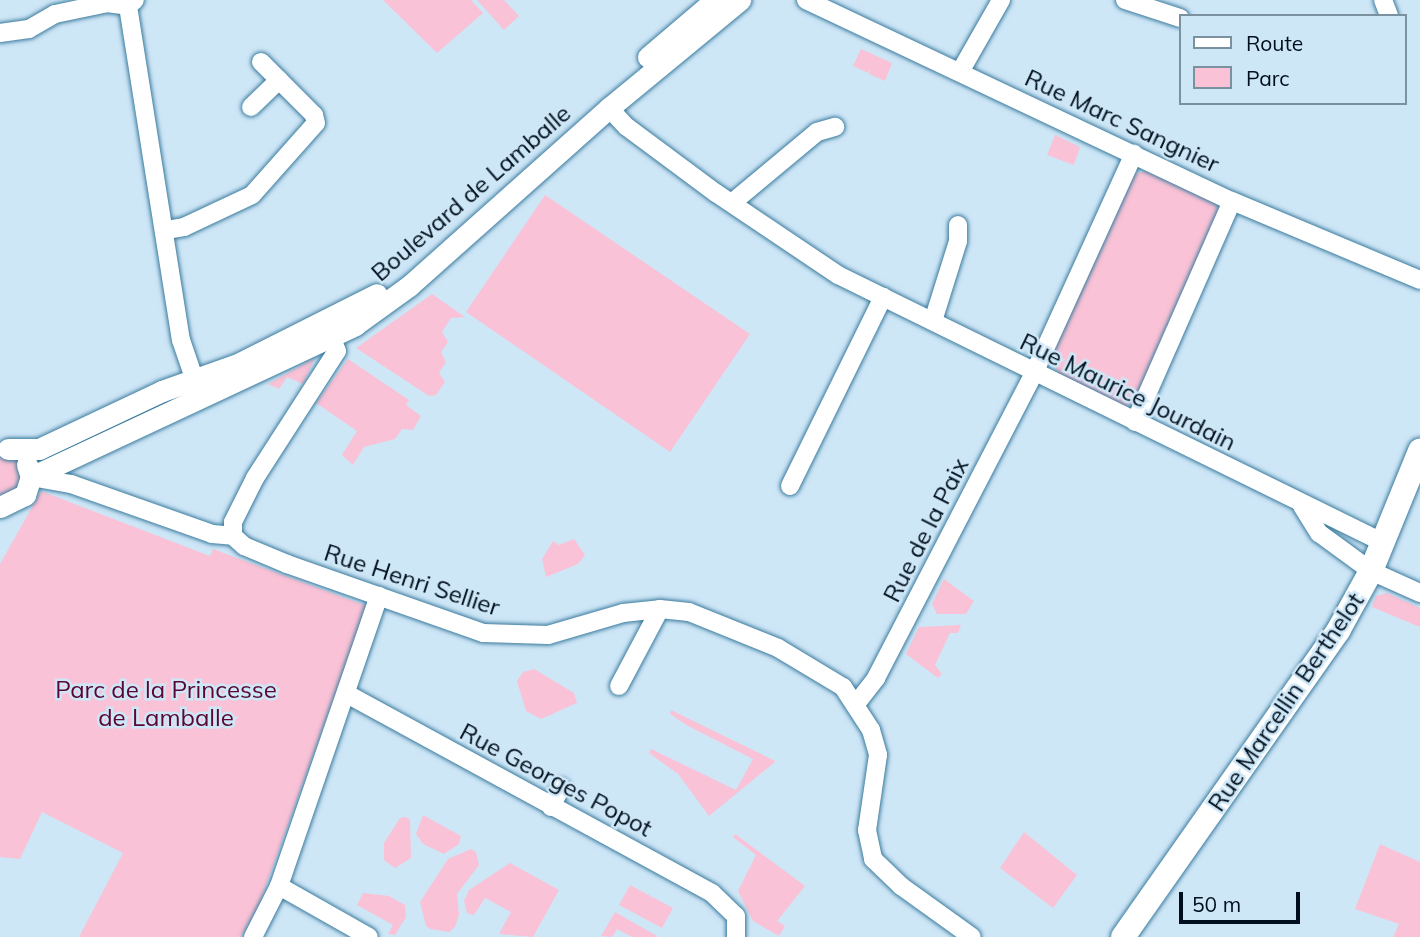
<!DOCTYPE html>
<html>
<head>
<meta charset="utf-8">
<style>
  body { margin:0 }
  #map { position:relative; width:1420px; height:937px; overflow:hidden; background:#cee7f7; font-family:Mulish,sans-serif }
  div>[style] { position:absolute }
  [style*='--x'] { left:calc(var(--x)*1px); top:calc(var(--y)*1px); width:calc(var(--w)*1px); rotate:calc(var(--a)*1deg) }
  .green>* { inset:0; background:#fac2d6 }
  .roads { filter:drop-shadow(0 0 2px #3b7b9e) drop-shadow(0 0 2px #3b7b9e) }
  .minor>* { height:18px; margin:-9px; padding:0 9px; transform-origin:9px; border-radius:9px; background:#fff }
  .tertiary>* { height:21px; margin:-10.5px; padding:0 10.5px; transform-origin:10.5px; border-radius:10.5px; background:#fff }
  .secondary>* { height:24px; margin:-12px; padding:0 12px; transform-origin:12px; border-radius:12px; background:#fff }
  span { translate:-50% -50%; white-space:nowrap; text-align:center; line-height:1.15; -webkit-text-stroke:5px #cee7f7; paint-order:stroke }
  .street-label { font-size:24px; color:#000f1d }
  .park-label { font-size:24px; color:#5a0533 }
  .legend { position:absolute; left:1179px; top:14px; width:228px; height:91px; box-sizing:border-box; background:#cee7f7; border:2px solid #7c91a0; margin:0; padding:9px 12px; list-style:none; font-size:21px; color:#000f1d }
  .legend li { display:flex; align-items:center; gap:14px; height:35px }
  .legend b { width:35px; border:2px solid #7c91a0 }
  .scale { position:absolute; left:1179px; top:892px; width:121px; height:32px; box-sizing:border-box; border:4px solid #000f1d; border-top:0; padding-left:9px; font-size:21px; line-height:24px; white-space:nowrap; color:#000f1d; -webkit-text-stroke:5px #cee7f7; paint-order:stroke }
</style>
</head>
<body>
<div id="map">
  <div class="green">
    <i style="clip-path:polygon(383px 0,471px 0,483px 13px,437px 53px)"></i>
    <i style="clip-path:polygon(477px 0,504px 0,519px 16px,504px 30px)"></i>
    <i style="clip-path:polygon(861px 49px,892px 63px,885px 81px,869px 74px,870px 69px,868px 73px,853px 66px)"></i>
    <i style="clip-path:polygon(1055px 135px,1080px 147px,1074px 165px,1047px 155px)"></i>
    <i style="clip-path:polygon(1147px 171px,1213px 200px,1219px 211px,1135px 402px,1123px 407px,1059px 375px,1051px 358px,1132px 174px)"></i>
    <i style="clip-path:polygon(545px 195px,750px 334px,670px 452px,466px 312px)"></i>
    <i style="clip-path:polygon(432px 294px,465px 317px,451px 318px,442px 332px,448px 342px,441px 352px,446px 362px,439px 373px,445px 382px,436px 395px,429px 396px,356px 348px)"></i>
    <i style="clip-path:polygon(315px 358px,303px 384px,287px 377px,279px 389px,268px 384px)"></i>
    <i style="clip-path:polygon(348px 359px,409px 400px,406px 405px,421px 416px,413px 430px,402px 429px,395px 439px,364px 447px,353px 465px,342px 455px,357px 431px,316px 403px)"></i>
    <i style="clip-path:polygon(0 455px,18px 462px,23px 483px,0 500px)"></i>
    <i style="clip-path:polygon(41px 491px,210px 556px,213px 549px,367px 606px,260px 902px,241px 937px,79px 937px,123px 853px,42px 812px,20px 859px,0 857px,0 564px)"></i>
    <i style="clip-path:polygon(574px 539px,585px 555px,578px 564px,546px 577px,542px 559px,553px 541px,559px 545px)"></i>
    <i style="clip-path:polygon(944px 579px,974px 601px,966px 614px,937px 614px,932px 604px)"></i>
    <i style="clip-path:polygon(1387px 593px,1420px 608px,1420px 627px,1372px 607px,1376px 596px)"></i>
    <i style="clip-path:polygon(961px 625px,958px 633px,950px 633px,935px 665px,942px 674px,938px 678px,906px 654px,919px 627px)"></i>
    <i style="clip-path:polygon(534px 669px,574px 693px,577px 703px,541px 719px,526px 711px,517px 681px,523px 672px)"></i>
    <i style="clip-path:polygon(671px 710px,775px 761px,775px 762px,709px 816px,678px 774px,649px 753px,651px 749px,736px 790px,753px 759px,688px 726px,670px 714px)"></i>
    <i style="clip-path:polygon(423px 815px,461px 836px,459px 844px,444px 854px,423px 844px,416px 834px)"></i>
    <i style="clip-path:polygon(406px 817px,410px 820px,411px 858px,395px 868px,384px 860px,384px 843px,400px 818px)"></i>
    <i style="clip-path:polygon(1024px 832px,1077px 875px,1053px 908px,1000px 868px)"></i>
    <i style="clip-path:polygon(735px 834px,805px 886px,777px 921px,785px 926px,779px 936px,753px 921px,738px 891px,756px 855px,733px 837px)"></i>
    <i style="clip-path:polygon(1380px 844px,1420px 862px,1420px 937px,1393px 937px,1399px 924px,1355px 909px)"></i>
    <i style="clip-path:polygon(471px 849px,476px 852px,479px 865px,457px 894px,459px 915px,455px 927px,449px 932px,431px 929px,426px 926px,420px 902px,448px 859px)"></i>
    <i style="clip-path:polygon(510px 863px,559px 890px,533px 937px,499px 934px,511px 912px,485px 898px,474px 915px,467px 913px,464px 901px,469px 890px)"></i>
    <i style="clip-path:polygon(630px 885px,673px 908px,662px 928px,619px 905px)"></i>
    <i style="clip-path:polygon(363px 893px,389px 896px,405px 905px,406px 917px,395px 935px,388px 934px,393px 925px,357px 905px)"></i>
    <i style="clip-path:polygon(615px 912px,657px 936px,657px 937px,632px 937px,617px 929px,612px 937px,601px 936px)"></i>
  </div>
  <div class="roads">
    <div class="minor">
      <i style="--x:806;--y:0;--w:471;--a:25.3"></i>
      <i style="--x:1232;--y:201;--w:204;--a:22.8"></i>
      <i style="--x:1125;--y:0;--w:58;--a:18.1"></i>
      <i style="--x:1383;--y:0;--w:17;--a:69"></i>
      <i style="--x:128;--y:6;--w:338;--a:81"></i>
      <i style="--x:181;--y:340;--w:40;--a:71.1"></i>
      <i style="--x:0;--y:33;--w:29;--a:-8"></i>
      <i style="--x:29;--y:29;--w:30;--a:-30"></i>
      <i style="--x:55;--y:14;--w:53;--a:-11.9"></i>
      <i style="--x:107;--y:3;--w:21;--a:8"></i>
      <i style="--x:128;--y:6;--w:9;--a:-41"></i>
      <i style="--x:960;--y:72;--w:83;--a:-60.3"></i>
      <i style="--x:251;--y:107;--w:39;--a:-44"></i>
      <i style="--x:609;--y:108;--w:26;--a:47"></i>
      <i style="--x:627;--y:127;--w:111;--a:36.6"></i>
      <i style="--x:716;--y:193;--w:147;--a:33.9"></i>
      <i style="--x:838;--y:275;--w:606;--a:26.14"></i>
      <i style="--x:733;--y:202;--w:109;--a:-39.8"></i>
      <i style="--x:817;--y:132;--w:19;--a:-16"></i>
      <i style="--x:166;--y:230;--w:18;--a:-9"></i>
      <i style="--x:184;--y:227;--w:75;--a:-25.2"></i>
      <i style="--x:252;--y:195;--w:96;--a:-48.4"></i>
      <i style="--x:316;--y:123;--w:8;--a:-104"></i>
      <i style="--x:314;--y:115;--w:75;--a:-135"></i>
      <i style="--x:933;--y:321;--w:84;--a:-72.6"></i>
      <i style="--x:958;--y:241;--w:16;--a:-90"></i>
      <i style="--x:1135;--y:422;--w:241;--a:-66.3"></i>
      <i style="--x:31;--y:477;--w:41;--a:9.9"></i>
      <i style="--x:71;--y:484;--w:150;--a:19.5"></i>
      <i style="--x:212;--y:534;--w:21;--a:5"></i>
      <i style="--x:233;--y:536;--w:15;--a:42"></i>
      <i style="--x:244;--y:546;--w:47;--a:22.7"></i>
      <i style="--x:287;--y:564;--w:208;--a:19.4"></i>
      <i style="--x:483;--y:633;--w:65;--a:1.8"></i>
      <i style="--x:548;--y:635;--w:78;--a:-16.3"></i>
      <i style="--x:623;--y:613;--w:37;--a:-6"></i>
      <i style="--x:660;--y:609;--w:29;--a:6"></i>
      <i style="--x:689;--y:612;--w:96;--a:22"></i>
      <i style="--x:778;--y:648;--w:76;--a:31"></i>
      <i style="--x:843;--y:687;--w:51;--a:56.9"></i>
      <i style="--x:871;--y:730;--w:26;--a:74"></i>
      <i style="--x:878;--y:755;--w:76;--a:98.3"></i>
      <i style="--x:867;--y:830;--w:30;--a:78"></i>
      <i style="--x:873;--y:859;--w:39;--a:44"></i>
      <i style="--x:901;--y:886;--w:87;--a:35.7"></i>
      <i style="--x:790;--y:486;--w:211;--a:-63.8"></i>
      <i style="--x:1302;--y:506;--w:32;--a:58"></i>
      <i style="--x:1319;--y:533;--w:64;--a:36.2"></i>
      <i style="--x:1371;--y:571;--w:54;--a:24.2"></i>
      <i style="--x:233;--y:536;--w:14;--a:-90"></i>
      <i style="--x:233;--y:522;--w:49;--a:-63.4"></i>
      <i style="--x:255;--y:478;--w:151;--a:-57.2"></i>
      <i style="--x:337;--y:351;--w:16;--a:-112"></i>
      <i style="--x:619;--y:686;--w:87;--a:-62"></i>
      <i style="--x:347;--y:694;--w:416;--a:28.6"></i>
      <i style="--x:712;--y:893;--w:33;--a:44"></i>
      <i style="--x:736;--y:916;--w:21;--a:90"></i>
      <i style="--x:856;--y:704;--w:33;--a:-52"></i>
      <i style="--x:876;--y:678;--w:343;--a:-62.6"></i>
      <i style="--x:1034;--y:373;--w:241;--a:-65.5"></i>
      <i style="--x:551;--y:807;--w:22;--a:-63"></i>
      <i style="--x:279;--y:886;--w:103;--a:29.5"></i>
      <i style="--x:253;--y:937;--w:57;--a:-63"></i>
      <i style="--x:279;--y:886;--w:307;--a:-71"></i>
    </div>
    <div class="tertiary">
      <i style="--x:648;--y:57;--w:88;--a:-40.4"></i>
      <i style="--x:8;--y:449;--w:31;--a:0"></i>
      <i style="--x:39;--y:449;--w:136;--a:-25.2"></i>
      <i style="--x:162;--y:391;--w:83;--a:-19.7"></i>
      <i style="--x:240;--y:363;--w:153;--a:-26.7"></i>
      <i style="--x:31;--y:477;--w:358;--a:-25.1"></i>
      <i style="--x:355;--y:325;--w:67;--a:-35.8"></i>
      <i style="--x:409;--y:286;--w:268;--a:-41.7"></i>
      <i style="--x:609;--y:108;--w:170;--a:-39.5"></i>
      <i style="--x:0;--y:507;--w:28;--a:-26"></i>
      <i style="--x:25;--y:495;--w:19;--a:-72"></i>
      <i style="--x:31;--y:477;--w:13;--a:-108"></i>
    </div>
    <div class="secondary">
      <i style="--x:1123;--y:937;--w:374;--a:-54.9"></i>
      <i style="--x:1338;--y:631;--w:68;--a:-61.2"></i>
      <i style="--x:1371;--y:571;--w:130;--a:-67.8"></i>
    </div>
  </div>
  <div class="street-label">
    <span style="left:1122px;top:121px;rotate:25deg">Rue Marc Sangnier</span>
    <span style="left:471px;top:193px;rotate:-41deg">Boulevard de Lamballe</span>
    <span style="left:1128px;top:392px;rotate:26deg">Rue Maurice Jourdain</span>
    <span style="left:926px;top:530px;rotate:-63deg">Rue de la Paix</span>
    <span style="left:412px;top:580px;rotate:18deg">Rue Henri Sellier</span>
    <span style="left:1286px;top:702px;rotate:-56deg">Rue Marcellin Berthelot</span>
    <span style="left:556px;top:780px;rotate:28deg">Rue Georges Popot</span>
  </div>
  <div class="park-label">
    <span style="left:166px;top:704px">Parc de la Princesse<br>de Lamballe</span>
  </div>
  <ul class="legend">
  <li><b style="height:9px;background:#fff"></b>Route</li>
  <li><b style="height:19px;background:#fac2d6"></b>Parc</li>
  </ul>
  <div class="scale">50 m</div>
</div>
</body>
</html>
